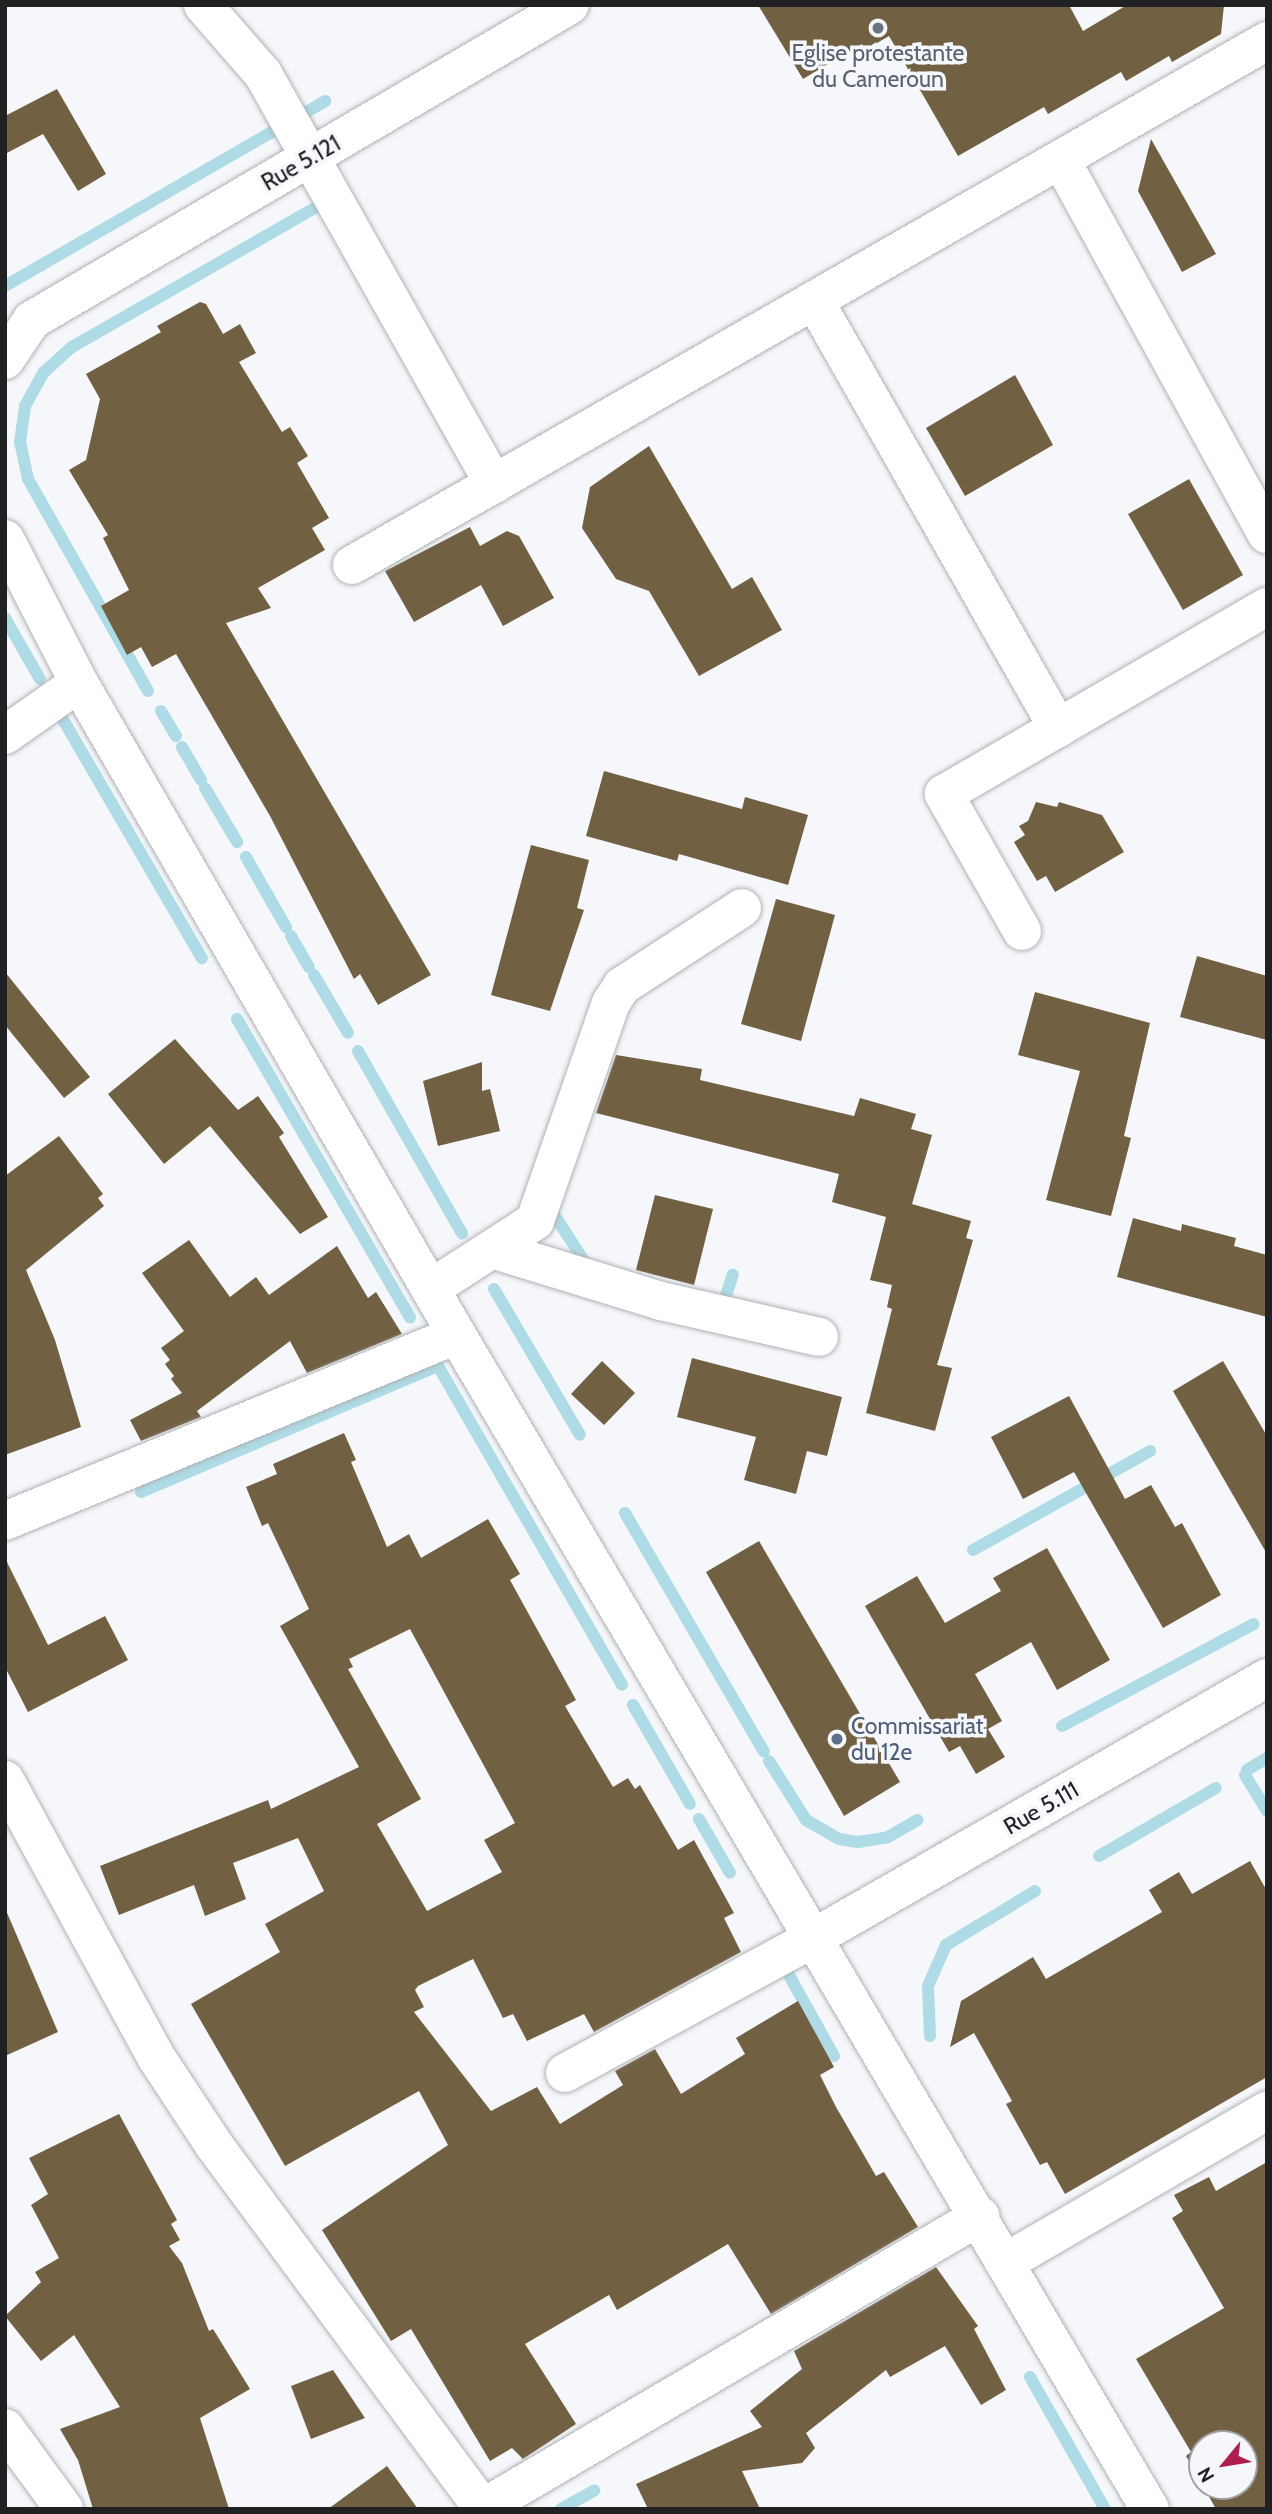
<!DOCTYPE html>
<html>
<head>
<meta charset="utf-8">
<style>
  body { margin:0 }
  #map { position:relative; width:1272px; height:2514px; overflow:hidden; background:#f5f7fb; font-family:Cabin,sans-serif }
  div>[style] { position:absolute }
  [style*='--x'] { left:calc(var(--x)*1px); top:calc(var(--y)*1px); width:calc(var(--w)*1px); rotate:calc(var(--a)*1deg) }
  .stream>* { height:12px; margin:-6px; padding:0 6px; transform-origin:6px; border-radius:6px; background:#aedbe5 }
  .building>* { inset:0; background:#726043 }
  .roads { filter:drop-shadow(0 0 2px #afb2b6) drop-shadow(0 0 2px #afb2b6) }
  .street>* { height:38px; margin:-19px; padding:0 19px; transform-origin:19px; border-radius:19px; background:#fff }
  .secondary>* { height:38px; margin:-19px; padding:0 19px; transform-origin:19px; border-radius:19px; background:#fff }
  .dots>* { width:19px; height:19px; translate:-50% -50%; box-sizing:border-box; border:4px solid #f5f7fb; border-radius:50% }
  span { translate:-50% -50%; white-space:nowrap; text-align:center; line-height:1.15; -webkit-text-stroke:7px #f5f7fb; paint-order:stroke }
  .worship-label { font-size:23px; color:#5b616d }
  .street-label { font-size:23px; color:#202123 }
  .service-label { font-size:23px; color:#4e5e75 }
  .left { translate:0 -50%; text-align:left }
  .frame { position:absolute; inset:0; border:7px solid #202123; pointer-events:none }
  .north { position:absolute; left:1188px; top:2430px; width:70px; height:70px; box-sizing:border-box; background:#f5f7fb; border:2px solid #a0a1a5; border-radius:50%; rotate:240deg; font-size:19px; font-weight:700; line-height:28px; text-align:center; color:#202123 }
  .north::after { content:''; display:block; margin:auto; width:24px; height:32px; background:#af1e4f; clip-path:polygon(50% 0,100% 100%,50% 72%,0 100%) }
</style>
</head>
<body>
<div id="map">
  <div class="stream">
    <i style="--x:5;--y:286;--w:370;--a:-30"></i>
    <i style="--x:5;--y:618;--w:70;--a:60.2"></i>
    <i style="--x:148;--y:691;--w:244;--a:-119.5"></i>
    <i style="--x:28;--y:479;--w:38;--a:-102"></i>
    <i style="--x:20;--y:442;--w:36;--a:-82"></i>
    <i style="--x:25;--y:406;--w:38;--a:-61"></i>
    <i style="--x:43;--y:373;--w:39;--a:-42"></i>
    <i style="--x:72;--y:347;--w:297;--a:-29.8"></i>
    <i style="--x:58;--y:711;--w:286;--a:59.8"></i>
    <i style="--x:161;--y:711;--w:29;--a:59"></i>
    <i style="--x:182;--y:747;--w:38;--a:60"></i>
    <i style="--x:205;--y:788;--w:63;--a:59.3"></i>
    <i style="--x:246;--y:857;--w:81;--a:60.3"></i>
    <i style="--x:291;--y:936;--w:36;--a:60"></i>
    <i style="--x:314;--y:975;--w:67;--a:59.6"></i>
    <i style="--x:237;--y:1019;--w:345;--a:59.9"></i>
    <i style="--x:358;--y:1051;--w:210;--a:60.3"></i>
    <i style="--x:553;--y:1203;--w:7;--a:106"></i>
    <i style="--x:551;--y:1210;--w:59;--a:56.9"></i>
    <i style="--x:494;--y:1289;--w:169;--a:59.5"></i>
    <i style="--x:722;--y:1308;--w:35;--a:-72"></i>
    <i style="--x:141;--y:1492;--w:323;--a:-23"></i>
    <i style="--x:438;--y:1366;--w:368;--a:60"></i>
    <i style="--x:625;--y:1513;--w:276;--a:59.8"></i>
    <i style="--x:973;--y:1550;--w:203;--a:-29.2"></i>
    <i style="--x:633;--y:1705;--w:114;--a:60.1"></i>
    <i style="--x:1062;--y:1726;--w:217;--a:-28"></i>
    <i style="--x:769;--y:1761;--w:70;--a:57.9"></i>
    <i style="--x:806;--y:1820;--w:38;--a:30"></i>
    <i style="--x:839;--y:1839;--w:19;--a:9"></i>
    <i style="--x:858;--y:1842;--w:30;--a:-9"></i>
    <i style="--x:888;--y:1837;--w:34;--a:-30"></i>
    <i style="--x:1247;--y:1770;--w:23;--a:-31"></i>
    <i style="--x:1245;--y:1775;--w:42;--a:58.6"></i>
    <i style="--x:699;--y:1819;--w:62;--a:60.1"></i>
    <i style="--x:1099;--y:1856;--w:135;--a:-30.2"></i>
    <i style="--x:780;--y:1959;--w:111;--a:60.9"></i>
    <i style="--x:930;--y:2036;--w:50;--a:-92.3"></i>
    <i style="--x:928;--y:1986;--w:45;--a:-66.3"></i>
    <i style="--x:946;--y:1945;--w:104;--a:-31.2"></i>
    <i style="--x:1030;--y:2377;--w:152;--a:60.4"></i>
    <i style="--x:561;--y:2509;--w:38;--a:-29"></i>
  </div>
  <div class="building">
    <i style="clip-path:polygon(758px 5px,1069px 5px,1083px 31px,1127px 5px,1224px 5px,1221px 34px,1172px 62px,1169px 56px,1126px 81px,1121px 72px,1048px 114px,1044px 107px,958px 156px,889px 36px,865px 50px,862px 44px,803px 79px)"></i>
    <i style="clip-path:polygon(57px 89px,106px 174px,78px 191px,43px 134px,5px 154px,5px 116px)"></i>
    <i style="clip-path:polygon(1151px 139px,1216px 254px,1182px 272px,1138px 191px)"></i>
    <i style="clip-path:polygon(200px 302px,206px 304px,223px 334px,240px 324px,256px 353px,239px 362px,282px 432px,290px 427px,308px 456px,297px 463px,329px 518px,312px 528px,325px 550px,258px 588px,271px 608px,226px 623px,431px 975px,378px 1005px,360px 974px,354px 979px,270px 816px,176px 654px,152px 667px,141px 647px,127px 655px,101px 606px,129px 590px,103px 538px,108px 535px,69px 470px,86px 460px,100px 399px,86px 374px,161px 332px,157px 326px)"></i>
    <i style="clip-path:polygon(1015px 375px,1053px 445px,965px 496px,926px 428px)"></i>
    <i style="clip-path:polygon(649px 446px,732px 589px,752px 577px,782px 630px,699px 676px,649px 591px,616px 579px,582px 528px,590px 487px)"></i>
    <i style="clip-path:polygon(1189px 479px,1243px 575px,1183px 610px,1128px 514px)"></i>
    <i style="clip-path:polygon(470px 527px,480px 546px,507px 531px,519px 536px,554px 598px,503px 626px,481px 585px,414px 622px,385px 571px)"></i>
    <i style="clip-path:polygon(604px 771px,742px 809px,745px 797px,808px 815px,788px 885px,679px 854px,677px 861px,586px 836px)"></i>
    <i style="clip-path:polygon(1036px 802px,1057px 807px,1059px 802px,1102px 815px,1124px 852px,1055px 892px,1046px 876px,1037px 881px,1014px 842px,1025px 835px,1019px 826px,1028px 821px)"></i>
    <i style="clip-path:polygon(531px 845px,589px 860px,577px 908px,584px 910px,550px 1011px,491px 995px)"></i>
    <i style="clip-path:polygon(776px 899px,835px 915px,801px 1041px,741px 1024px)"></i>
    <i style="clip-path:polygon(1197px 956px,1267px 976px,1267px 1040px,1180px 1017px)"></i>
    <i style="clip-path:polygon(5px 972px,90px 1077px,64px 1098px,5px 1025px)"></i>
    <i style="clip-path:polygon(1035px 992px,1150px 1023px,1124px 1136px,1131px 1138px,1111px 1216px,1046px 1200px,1080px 1071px,1018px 1055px)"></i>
    <i style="clip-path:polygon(175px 1039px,238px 1110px,258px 1096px,284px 1133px,279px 1137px,328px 1217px,300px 1234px,210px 1126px,164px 1164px,108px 1094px)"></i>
    <i style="clip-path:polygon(616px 1055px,702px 1069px,700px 1080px,854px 1116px,860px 1098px,916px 1114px,911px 1129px,932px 1135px,912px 1204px,971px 1221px,966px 1238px,973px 1240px,937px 1365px,952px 1368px,935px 1431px,866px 1413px,892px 1309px,887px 1307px,892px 1285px,870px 1280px,886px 1217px,832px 1202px,839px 1174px,596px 1113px)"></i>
    <i style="clip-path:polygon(482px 1062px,482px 1091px,490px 1089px,500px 1131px,438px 1146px,423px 1081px)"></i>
    <i style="clip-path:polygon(59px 1136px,103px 1194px,98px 1198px,104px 1206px,26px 1270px,55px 1340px,81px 1427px,5px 1455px,5px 1176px)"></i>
    <i style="clip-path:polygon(655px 1195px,713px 1209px,694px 1285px,636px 1270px)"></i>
    <i style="clip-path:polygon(1133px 1218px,1181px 1231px,1182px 1224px,1236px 1238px,1234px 1246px,1267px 1255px,1267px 1317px,1117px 1277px)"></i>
    <i style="clip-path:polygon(189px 1240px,230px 1297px,256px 1277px,269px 1295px,337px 1246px,368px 1298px,376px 1292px,402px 1334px,307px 1373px,290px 1341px,197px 1411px,201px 1417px,141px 1441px,130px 1420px,182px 1393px,171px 1379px,174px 1376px,165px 1364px,170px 1360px,161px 1348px,184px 1331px,142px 1273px)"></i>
    <i style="clip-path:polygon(692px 1358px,842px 1397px,827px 1456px,807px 1451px,796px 1494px,744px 1480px,756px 1437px,677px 1417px)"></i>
    <i style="clip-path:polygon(602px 1361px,635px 1393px,604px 1425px,571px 1394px)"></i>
    <i style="clip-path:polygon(1223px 1361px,1267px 1436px,1267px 1554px,1173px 1391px)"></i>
    <i style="clip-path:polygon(1069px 1396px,1125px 1499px,1151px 1485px,1175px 1527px,1182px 1523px,1221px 1595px,1163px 1628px,1074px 1472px,1023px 1499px,991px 1437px)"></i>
    <i style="clip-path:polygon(evenodd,344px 1433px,356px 1460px,351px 1462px,387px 1547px,409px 1534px,421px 1558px,488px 1519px,520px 1574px,510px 1580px,576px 1700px,565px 1706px,613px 1787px,628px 1778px,635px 1789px,640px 1785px,678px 1850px,694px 1840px,734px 1913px,724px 1918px,741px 1952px,594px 2032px,584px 2014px,527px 2041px,513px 2014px,503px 2018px,473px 1959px,418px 1986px,415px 1990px,424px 2007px,414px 2012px,491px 2111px,537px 2087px,560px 2124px,623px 2085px,615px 2071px,655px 2049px,681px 2094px,745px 2054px,736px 2038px,798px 2001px,834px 2067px,820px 2075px,836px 2107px,876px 2176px,884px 2172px,918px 2227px,771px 2314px,728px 2244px,617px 2310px,609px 2295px,525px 2344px,576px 2424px,523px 2459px,512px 2448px,490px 2461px,411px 2329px,391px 2341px,322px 2230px,448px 2145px,419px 2091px,285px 2166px,191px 2004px,280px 1952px,265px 1924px,324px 1891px,298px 1838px,233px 1863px,246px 1899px,205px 1916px,194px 1885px,119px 1915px,100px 1866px,268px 1800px,271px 1809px,359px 1767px,280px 1626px,309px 1609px,268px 1523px,262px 1526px,246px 1487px,277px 1474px,273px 1464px,344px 1433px,410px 1629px,515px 1823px,484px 1840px,502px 1872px,427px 1911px,377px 1824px,421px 1799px,348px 1669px,353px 1667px,349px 1659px,410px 1629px)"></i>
    <i style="clip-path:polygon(759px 1541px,900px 1782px,844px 1816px,706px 1572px)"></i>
    <i style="clip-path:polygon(1047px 1548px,1110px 1660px,1057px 1690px,1031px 1642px,975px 1674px,1002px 1721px,988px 1729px,1005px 1757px,976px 1774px,960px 1746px,949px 1752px,865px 1606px,917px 1576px,945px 1623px,1001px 1591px,993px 1578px)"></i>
    <i style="clip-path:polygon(5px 1558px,48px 1645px,105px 1616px,128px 1660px,28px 1712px,5px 1667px)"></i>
    <i style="clip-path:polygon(1250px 1861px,1267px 1891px,1267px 2077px,1065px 2194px,1047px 2162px,1040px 2165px,1006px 2104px,1012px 2101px,974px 2033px,950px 2047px,961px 2001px,1033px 1957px,1046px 1979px,1162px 1912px,1149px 1890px,1179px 1872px,1192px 1894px)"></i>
    <i style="clip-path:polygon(5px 1908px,58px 2032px,5px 2056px)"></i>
    <i style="clip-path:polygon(119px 2114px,177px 2220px,171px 2224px,180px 2240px,169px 2246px,182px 2263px,209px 2331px,213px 2329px,250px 2389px,200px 2418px,229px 2509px,93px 2509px,78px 2460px,60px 2429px,120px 2407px,74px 2335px,41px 2361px,5px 2316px,41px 2282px,35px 2272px,59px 2258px,31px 2205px,48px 2194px,29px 2158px)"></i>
    <i style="clip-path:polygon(1267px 2162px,1267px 2509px,1216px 2509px,1203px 2486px,1244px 2486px,1244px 2444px,1202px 2444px,1202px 2484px,1186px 2456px,1191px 2452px,1136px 2359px,1224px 2308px,1172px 2218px,1183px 2211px,1174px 2195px,1209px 2177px,1216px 2191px)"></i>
    <i style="clip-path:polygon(936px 2267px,978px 2326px,974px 2329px,1006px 2390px,981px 2405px,945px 2346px,890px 2377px,886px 2370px,806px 2433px,815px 2448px,802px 2463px,742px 2471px,760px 2509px,648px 2509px,636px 2484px,762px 2427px,750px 2411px,802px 2369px,794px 2351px)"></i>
    <i style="clip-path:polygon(333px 2370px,365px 2418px,311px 2439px,291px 2386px)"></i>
    <i style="clip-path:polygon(387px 2466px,418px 2509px,328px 2509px)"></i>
  </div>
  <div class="roads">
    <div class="street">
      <i style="--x:203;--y:5;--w:91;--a:49"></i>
      <i style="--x:263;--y:74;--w:471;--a:60.6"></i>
      <i style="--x:1061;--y:160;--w:427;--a:61.2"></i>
      <i style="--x:814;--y:300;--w:493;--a:60.3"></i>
      <i style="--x:352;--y:565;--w:1054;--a:-29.8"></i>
      <i style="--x:5;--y:735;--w:90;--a:-35.1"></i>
      <i style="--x:1022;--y:931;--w:158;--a:-119.7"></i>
      <i style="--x:944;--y:794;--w:373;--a:-30.1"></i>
      <i style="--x:495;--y:1250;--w:174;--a:17.1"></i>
      <i style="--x:661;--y:1301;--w:162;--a:12.8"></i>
      <i style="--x:430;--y:1289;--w:125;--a:-32.9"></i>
      <i style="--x:535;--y:1221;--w:231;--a:-70.8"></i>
      <i style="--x:611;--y:1003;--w:20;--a:-57"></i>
      <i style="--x:622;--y:986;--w:143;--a:-33"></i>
      <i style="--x:5;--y:1521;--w:489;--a:-22.4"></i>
      <i style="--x:5;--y:1780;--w:315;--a:61.4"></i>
      <i style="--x:156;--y:2057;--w:105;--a:56.6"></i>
      <i style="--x:214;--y:2145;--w:453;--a:53.5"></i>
      <i style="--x:565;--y:2073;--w:285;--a:-28.5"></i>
      <i style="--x:815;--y:1937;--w:521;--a:-29.81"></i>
      <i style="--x:1006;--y:2262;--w:302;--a:-30.1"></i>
      <i style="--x:5;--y:2428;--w:100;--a:53.9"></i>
      <i style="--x:481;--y:2509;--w:579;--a:-30.42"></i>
    </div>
    <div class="secondary">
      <i style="--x:5;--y:360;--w:48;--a:-56"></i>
      <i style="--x:32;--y:320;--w:623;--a:-30.35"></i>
      <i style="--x:5;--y:539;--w:162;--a:62.8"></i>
      <i style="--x:79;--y:683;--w:754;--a:59.9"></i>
      <i style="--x:457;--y:1335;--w:1363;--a:59.45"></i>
    </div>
  </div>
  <div class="dots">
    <i style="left:878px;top:28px;background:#6b7280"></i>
    <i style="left:837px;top:1739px;background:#5c6f8a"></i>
  </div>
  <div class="worship-label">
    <span style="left:878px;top:66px">Eglise protestante<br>du Cameroun</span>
  </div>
  <div class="street-label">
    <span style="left:301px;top:163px;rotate:-30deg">Rue 5.121</span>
    <span style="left:1041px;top:1808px;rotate:-30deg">Rue 5.111</span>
  </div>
  <div class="service-label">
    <span class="left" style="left:851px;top:1739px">Commissariat<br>du 12e</span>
  </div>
  <div class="frame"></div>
  <div class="north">N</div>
</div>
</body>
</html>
